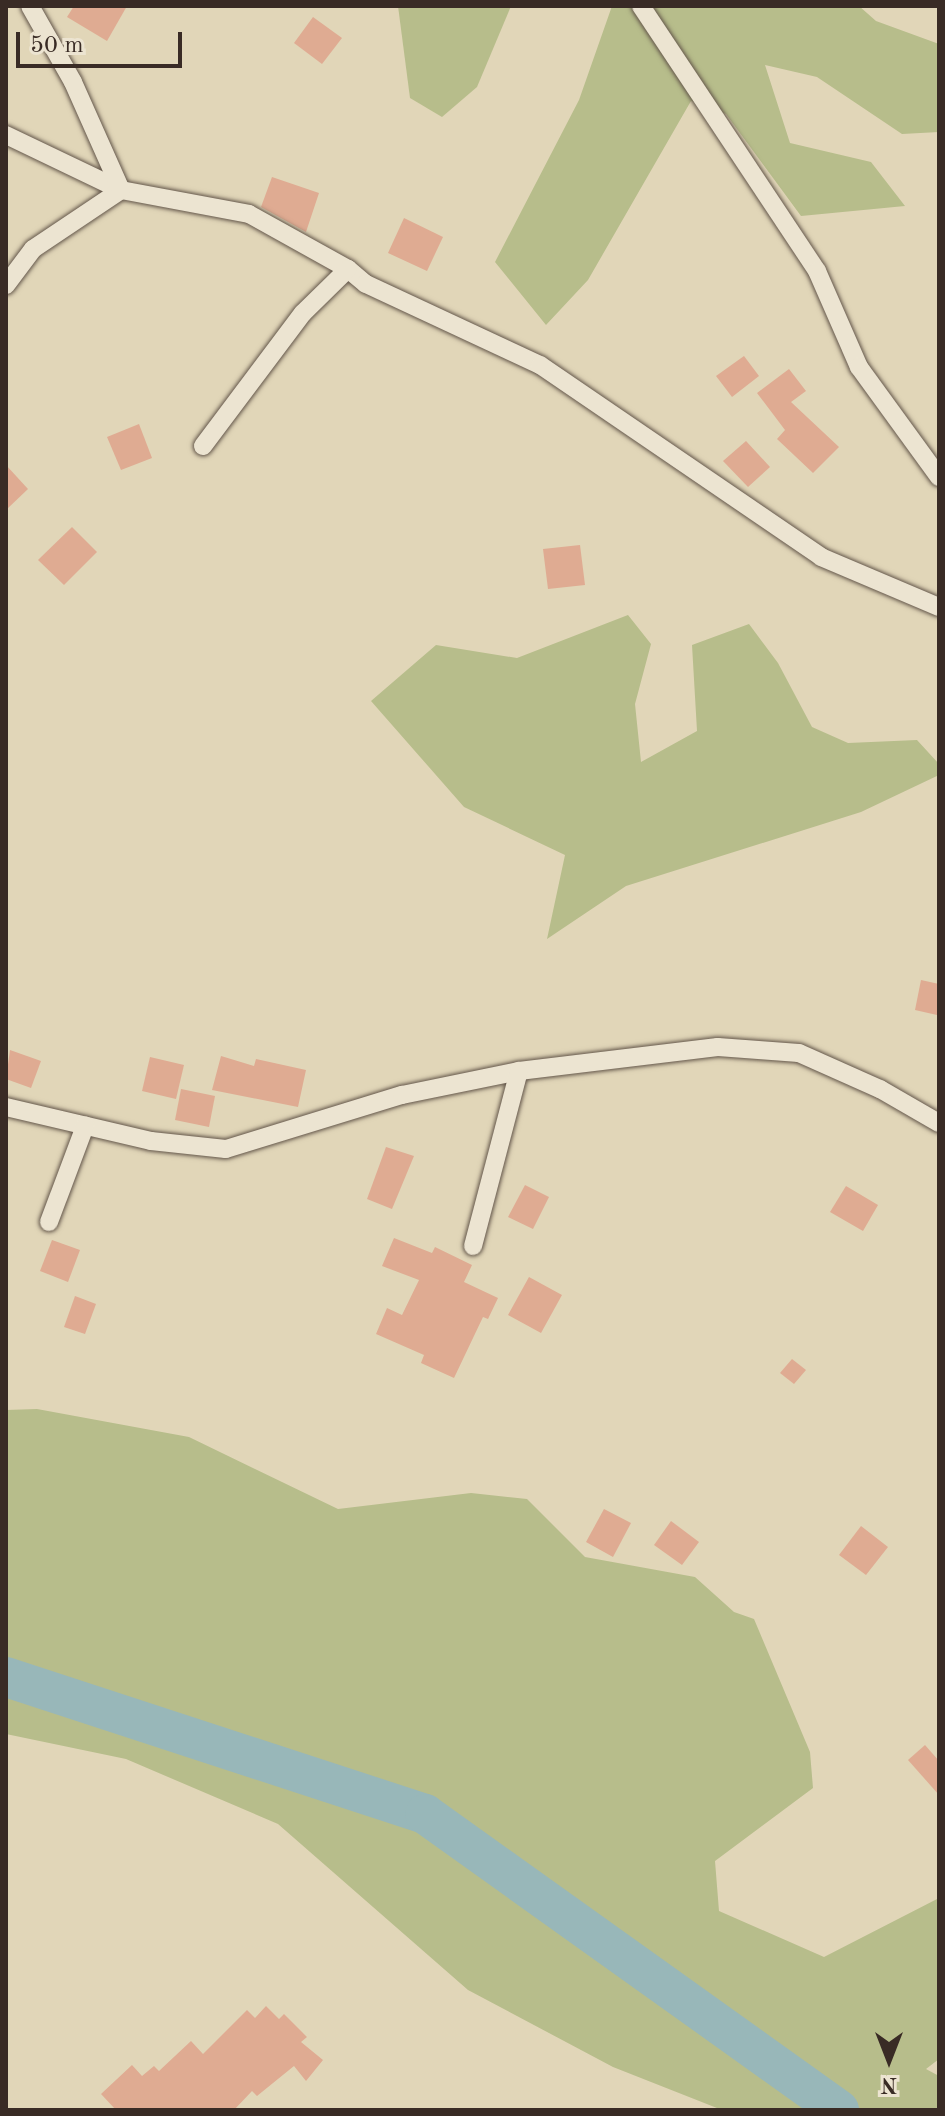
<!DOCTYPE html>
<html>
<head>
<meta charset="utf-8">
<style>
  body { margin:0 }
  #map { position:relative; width:945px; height:2116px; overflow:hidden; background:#e1d6b8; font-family:"Old Standard TT",serif }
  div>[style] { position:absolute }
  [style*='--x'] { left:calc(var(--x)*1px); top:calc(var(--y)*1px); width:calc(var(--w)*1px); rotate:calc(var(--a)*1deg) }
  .green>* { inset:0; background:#b7bd8b }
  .river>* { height:40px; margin:-20px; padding:0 20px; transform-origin:20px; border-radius:20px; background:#98b7b9 }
  .building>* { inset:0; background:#dfab92 }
  .roads { filter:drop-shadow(0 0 2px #63564a) drop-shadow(0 0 2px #63564a) }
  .minor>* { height:18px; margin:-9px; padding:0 9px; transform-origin:9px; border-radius:9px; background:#ece4d1 }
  span { translate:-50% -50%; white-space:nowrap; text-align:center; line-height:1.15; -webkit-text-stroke:8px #ece4d1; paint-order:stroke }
  .frame { position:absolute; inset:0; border:8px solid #392b25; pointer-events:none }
  .north { position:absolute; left:849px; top:2020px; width:80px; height:80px; -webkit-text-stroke:6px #ece4d1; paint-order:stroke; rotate:180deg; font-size:22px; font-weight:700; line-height:32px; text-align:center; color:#392b25 }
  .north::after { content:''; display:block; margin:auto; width:28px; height:36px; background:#392b25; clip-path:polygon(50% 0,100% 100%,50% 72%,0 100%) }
  .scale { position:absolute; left:16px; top:32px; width:166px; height:36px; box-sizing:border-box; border:4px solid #392b25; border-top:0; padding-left:10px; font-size:24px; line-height:28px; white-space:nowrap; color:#392b25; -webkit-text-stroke:6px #ece4d1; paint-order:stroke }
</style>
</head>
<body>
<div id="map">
  <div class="green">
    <i style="clip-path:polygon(398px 6px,511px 6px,477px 87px,442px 117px,410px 98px)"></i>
    <i style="clip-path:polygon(612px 6px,859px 6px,876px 21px,939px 44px,939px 132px,902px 134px,817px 77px,765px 65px,790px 143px,871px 162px,905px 206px,801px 216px,726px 114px,691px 101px,588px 280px,546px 325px,495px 262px,579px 100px)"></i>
    <i style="clip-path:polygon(628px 615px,651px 644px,635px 704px,641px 762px,697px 731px,692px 645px,749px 624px,778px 663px,812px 727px,848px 743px,917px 740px,939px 764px,939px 775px,861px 812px,626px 886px,547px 939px,565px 855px,464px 807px,371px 701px,436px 645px,517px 658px)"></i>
    <i style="clip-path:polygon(37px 1409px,189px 1437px,338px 1509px,471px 1493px,527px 1499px,585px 1557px,695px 1577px,734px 1612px,754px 1619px,810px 1752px,813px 1788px,715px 1861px,719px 1911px,824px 1957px,939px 1898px,939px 2059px,926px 2069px,939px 2076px,939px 2110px,722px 2110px,613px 2067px,468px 1990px,278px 1824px,126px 1759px,6px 1734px,6px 1410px)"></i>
  </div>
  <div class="river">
    <i style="--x:6;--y:1677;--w:441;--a:18.1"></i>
    <i style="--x:425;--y:1814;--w:509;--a:35.56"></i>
  </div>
  <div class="building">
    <i style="clip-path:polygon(74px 6px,127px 6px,107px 41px,67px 17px)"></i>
    <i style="clip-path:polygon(313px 17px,342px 38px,322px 64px,294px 43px)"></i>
    <i style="clip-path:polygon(272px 177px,319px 193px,306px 232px,261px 207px)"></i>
    <i style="clip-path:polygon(404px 218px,443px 237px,427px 271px,388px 253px)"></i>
    <i style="clip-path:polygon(744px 356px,759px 376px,732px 397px,716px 376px)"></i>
    <i style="clip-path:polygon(789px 369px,806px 391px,791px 402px,839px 447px,813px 473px,777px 439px,785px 430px,757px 393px)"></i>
    <i style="clip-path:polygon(139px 424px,152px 458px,121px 470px,107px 437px)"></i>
    <i style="clip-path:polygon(746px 441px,770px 467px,748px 487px,723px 461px)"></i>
    <i style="clip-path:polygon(6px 465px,28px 489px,6px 510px)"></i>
    <i style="clip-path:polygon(72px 527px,97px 552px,64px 585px,38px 560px)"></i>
    <i style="clip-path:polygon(580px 545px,585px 585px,548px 589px,543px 549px)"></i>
    <i style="clip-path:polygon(921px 980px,939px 984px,937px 1015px,915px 1010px)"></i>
    <i style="clip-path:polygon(10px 1050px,41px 1061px,31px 1088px,6px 1079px)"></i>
    <i style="clip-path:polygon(221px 1056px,254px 1066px,256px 1059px,306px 1070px,298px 1107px,212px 1090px)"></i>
    <i style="clip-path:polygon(150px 1057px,184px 1065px,176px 1099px,142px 1091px)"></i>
    <i style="clip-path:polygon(181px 1089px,215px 1096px,209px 1127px,175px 1120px)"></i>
    <i style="clip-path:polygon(386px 1147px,414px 1156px,392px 1209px,367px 1199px)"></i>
    <i style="clip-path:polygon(525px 1185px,549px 1197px,533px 1229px,508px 1217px)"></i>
    <i style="clip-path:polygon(846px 1186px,878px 1205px,863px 1231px,830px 1212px)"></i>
    <i style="clip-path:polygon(394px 1238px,432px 1253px,435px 1247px,472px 1265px,464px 1282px,498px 1298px,488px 1319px,483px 1317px,454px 1378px,421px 1363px,424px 1355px,376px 1334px,387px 1308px,402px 1315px,419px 1280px,382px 1266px)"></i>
    <i style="clip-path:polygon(52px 1240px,80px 1250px,68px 1282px,40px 1271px)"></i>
    <i style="clip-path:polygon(529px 1277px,562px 1295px,541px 1333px,508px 1315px)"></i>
    <i style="clip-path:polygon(75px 1296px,96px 1304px,85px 1334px,64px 1327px)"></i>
    <i style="clip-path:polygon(792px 1359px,806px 1370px,794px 1384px,780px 1373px)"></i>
    <i style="clip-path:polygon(604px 1509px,631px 1523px,613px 1557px,586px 1542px)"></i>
    <i style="clip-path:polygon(671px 1521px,699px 1542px,682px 1565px,654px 1545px)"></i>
    <i style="clip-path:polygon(861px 1526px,888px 1547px,866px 1575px,839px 1555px)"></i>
    <i style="clip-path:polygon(925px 1745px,939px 1761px,939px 1795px,908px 1760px)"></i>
    <i style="clip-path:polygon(266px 2006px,279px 2019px,284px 2014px,307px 2037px,301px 2042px,323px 2060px,306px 2081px,294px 2066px,257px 2096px,252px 2091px,234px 2110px,116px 2110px,101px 2094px,132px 2065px,142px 2076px,154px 2066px,159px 2071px,191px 2041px,203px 2054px,247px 2010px,255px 2018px)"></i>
  </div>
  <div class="roads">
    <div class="minor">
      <i style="--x:641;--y:6;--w:318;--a:56.4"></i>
      <i style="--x:817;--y:271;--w:105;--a:66.4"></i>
      <i style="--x:859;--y:367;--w:136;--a:54"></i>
      <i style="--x:6;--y:135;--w:127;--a:25.6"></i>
      <i style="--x:121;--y:190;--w:130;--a:10.6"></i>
      <i style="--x:249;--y:214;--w:113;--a:29.1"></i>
      <i style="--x:348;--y:269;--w:23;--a:40"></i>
      <i style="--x:366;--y:284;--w:192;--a:25"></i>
      <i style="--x:540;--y:365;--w:340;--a:34.3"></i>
      <i style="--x:821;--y:557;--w:128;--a:23"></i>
      <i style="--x:6;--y:285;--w:45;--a:-53.1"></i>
      <i style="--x:33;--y:249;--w:106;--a:-33.8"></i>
      <i style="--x:121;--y:190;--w:118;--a:-114"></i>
      <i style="--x:73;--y:82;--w:87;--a:-119.5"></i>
      <i style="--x:203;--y:446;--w:166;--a:-53.1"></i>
      <i style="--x:303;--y:313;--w:63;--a:-44.4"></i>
      <i style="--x:6;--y:1107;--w:149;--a:13.2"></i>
      <i style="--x:151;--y:1141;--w:75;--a:6.1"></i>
      <i style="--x:226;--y:1149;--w:184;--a:-17.1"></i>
      <i style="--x:402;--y:1095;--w:119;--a:-11.6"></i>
      <i style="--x:519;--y:1071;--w:200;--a:-6.9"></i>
      <i style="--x:718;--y:1047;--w:81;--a:4.2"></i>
      <i style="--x:799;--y:1053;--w:89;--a:24"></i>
      <i style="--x:880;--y:1089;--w:68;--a:30"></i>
      <i style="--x:49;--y:1222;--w:103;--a:-69.4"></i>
      <i style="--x:473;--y:1246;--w:181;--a:-75.3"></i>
    </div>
  </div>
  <div class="frame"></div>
  <div class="north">N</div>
  <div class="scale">50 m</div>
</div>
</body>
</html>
